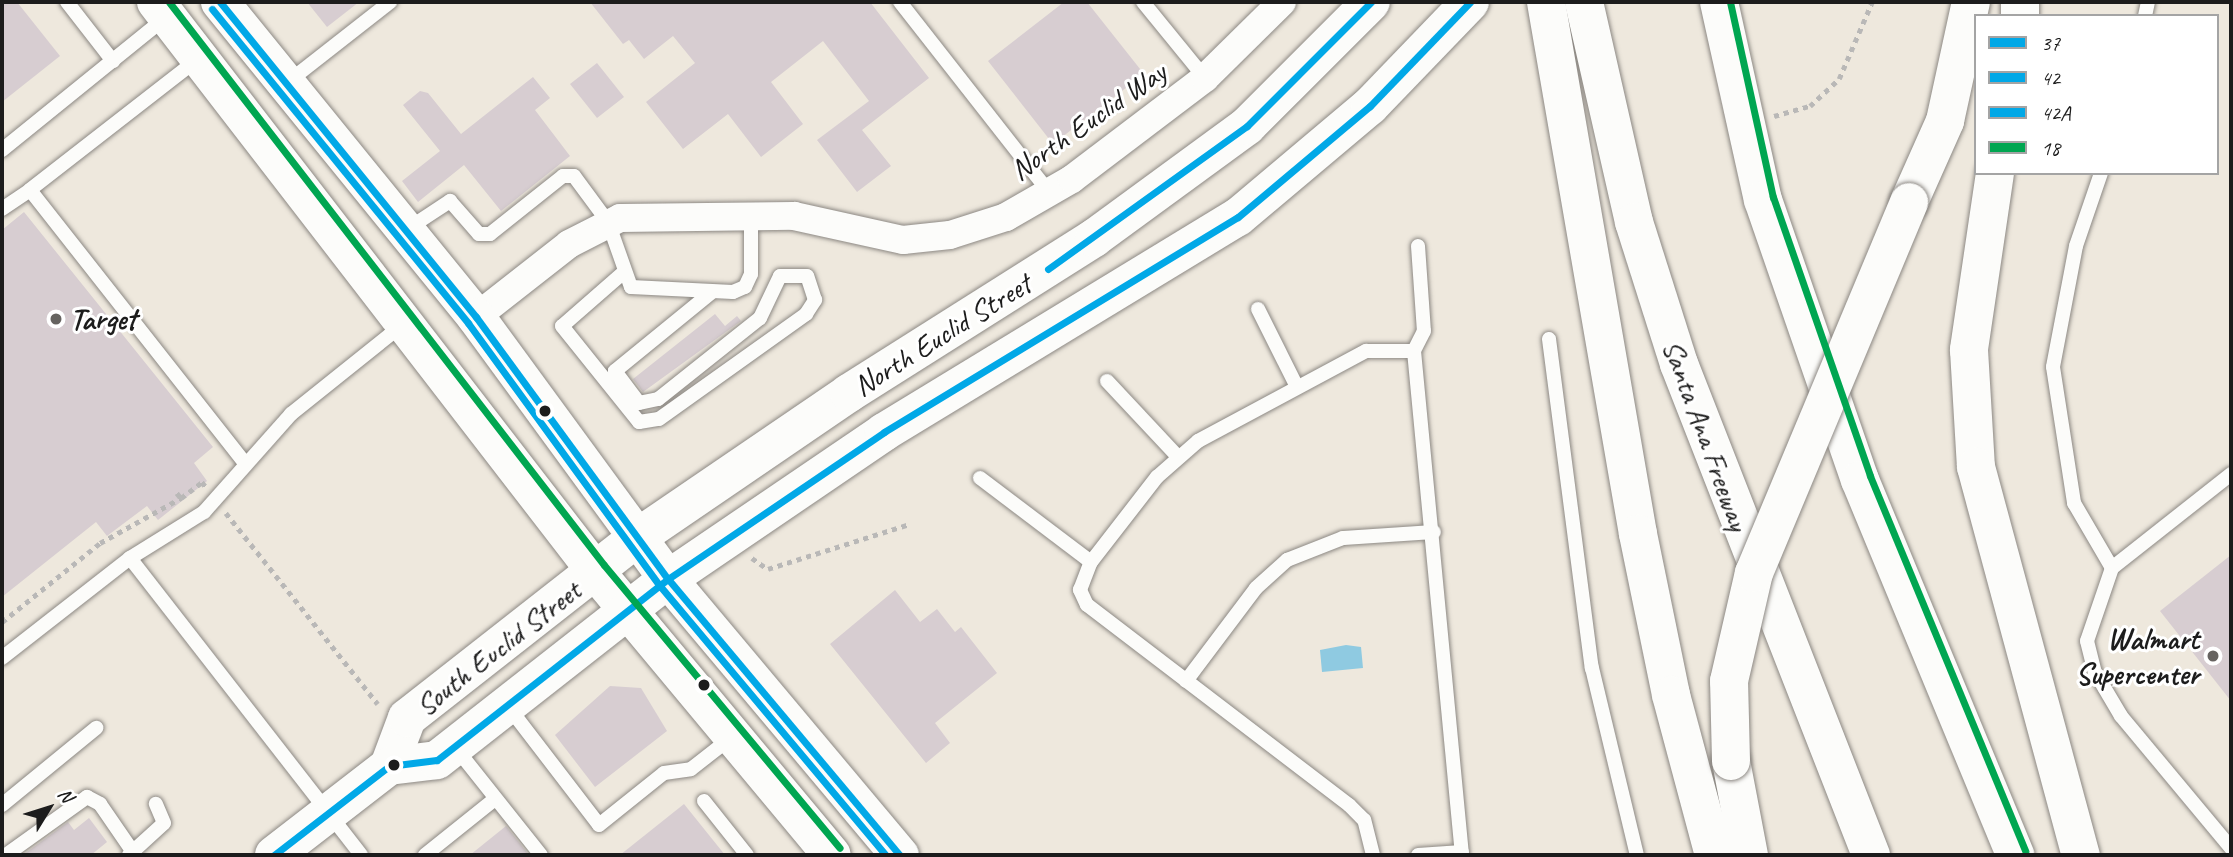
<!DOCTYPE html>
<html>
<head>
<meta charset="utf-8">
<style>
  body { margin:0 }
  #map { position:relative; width:2233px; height:857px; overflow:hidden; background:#eee8dd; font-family:Caveat,sans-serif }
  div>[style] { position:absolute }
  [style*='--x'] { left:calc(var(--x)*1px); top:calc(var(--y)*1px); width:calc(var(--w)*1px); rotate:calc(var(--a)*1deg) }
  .water>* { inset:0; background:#8fcae1 }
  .building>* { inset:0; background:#d7cdd1 }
  .path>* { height:4.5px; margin-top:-2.25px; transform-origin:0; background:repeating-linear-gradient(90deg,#b9b8b7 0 5px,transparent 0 10px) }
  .roads { filter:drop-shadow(0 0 2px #8c8883) drop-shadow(0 0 2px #8c8883) }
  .service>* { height:14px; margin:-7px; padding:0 7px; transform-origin:7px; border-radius:7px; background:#fcfcfa }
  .minor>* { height:28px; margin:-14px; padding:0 14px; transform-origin:14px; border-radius:14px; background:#fcfcfa }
  .primary>* { height:38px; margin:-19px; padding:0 19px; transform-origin:19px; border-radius:19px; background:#fcfcfa }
  .motorway>* { height:38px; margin:-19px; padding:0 19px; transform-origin:19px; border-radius:19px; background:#fcfcfa }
  .bridges { filter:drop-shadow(0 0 2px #8c8883) drop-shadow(0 0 2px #8c8883) }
  .motorway-bridge>* { height:38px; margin:-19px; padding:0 19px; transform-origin:19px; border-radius:19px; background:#fcfcfa }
  .bus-1>* { height:7px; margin:-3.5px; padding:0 3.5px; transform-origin:3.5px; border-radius:3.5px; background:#01a8e7 }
  .bus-2>* { height:7px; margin:-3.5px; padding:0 3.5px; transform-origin:3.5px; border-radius:3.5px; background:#01a8e7 }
  .bus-3>* { height:7px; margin:-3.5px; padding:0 3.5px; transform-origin:3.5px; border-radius:3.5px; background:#01a8e7 }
  .bus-4>* { height:7px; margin:-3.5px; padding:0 3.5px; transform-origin:3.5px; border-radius:3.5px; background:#00a651 }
  .dots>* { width:19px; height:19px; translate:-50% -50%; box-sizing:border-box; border:4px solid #fff; border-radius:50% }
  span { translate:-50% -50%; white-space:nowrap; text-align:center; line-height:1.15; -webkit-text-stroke:6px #fff; paint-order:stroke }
  .street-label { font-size:30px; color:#1c1c1c }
  .poi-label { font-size:30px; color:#1c1c1c; font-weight:700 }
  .left { translate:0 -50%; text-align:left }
  .right { translate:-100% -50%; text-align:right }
  .frame { position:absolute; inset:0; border:4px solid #1c1c1c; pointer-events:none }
  .legend { position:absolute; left:1974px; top:14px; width:245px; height:161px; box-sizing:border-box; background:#fff; border:2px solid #a4a4a4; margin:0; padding:9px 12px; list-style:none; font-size:21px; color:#1c1c1c }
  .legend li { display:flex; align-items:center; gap:14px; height:35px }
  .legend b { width:35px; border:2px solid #a4a4a4 }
  .north { position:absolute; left:14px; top:773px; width:70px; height:70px; -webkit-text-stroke:5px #fff; paint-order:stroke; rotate:52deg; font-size:19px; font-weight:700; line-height:28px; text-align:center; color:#1c1c1c }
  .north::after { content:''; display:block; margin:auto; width:24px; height:32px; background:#1c1c1c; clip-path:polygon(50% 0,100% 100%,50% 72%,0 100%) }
</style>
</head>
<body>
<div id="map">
  <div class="water">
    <i style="clip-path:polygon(1346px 645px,1361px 647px,1363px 668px,1322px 672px,1320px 650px)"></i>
  </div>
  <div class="building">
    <i style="clip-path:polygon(2px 2px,17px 2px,60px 56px,2px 102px)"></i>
    <i style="clip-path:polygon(307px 2px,359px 2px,327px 27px)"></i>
    <i style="clip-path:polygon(590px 2px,870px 2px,929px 78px,862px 130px,891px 166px,857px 192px,817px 140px,869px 101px,823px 41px,771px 82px,803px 124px,761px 157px,728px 114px,683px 149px,646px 102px,695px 63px,673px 36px,644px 59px,629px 40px,623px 44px)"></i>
    <i style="clip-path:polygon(1064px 2px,1087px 2px,1144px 74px,1053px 144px,988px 61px)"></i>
    <i style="clip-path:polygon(597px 63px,624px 97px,597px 118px,570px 84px)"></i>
    <i style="clip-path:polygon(533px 77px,550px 98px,535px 110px,570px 156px,501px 211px,464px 165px,418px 202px,402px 181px,440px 151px,403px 105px,420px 91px,428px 93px,461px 134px)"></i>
    <i style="clip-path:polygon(24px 212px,213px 447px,194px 463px,207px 481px,158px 520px,147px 506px,107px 536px,96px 522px,2px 597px,2px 230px)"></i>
    <i style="clip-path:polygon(715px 314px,725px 326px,737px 316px,741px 321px,643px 392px,633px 379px)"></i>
    <i style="clip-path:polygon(2231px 555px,2231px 701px,2160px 611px)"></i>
    <i style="clip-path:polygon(895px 590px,920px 622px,937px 609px,955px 632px,961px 627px,997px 673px,935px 723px,950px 743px,926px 763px,830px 644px)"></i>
    <i style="clip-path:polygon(610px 686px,641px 688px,667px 731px,595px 787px,555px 735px)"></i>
    <i style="clip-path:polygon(684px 804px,725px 855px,620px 855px)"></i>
    <i style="clip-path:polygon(89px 818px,107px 842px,91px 855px,23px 855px,68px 822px,74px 830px)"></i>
    <i style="clip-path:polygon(506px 826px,529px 855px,470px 855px)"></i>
  </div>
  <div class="path">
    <i style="--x:1774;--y:116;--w:37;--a:-16"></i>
    <i style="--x:1810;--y:106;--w:40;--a:-43"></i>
    <i style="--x:1839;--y:79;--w:84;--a:-66.8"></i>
    <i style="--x:177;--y:493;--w:6;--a:51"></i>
    <i style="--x:181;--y:498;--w:26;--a:-37"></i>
    <i style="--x:202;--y:482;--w:6;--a:51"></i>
    <i style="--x:226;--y:513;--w:244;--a:51.5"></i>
    <i style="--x:752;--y:558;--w:19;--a:35"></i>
    <i style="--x:768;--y:569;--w:149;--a:-17.6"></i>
    <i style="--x:2;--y:622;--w:126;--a:-38.9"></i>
    <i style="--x:100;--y:543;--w:93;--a:-29.1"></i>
  </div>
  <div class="roads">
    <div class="service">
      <i style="--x:67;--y:2;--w:75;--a:52.1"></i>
      <i style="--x:900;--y:2;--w:243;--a:51.9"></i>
      <i style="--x:1143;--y:2;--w:98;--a:50.8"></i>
      <i style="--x:2145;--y:16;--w:14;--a:-78"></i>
      <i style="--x:198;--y:59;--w:213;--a:142.1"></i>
      <i style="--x:30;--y:190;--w:346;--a:51.8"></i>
      <i style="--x:288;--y:82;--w:130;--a:-38.1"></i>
      <i style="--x:2;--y:150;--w:211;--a:-39"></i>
      <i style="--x:2101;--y:173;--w:77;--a:108.9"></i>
      <i style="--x:2076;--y:246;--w:123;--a:100.8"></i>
      <i style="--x:2053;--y:367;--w:138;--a:81.2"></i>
      <i style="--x:2074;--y:503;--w:75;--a:59.7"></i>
      <i style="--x:2;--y:209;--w:34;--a:-34"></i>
      <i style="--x:406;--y:230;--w:53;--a:-33.4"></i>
      <i style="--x:450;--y:201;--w:44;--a:48.7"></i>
      <i style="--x:479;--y:234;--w:11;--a:0"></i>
      <i style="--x:490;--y:234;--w:93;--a:-38.5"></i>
      <i style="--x:563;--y:176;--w:11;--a:0"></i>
      <i style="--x:574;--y:176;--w:57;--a:53.5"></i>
      <i style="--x:608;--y:222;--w:69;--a:70.5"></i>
      <i style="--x:631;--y:287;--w:102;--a:2.8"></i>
      <i style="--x:733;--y:292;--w:13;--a:-23"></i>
      <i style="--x:745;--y:287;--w:14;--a:-65"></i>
      <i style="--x:751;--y:274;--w:60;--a:-90"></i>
      <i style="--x:1418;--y:246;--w:85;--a:86"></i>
      <i style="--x:1424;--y:331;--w:22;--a:117"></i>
      <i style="--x:1414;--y:351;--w:506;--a:84.56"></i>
      <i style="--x:624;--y:272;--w:82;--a:138.9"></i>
      <i style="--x:562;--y:326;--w:123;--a:51.3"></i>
      <i style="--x:639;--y:422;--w:20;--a:-9"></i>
      <i style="--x:659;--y:419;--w:181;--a:-35.5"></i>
      <i style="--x:806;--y:314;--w:17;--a:-57"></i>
      <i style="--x:815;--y:300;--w:25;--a:-108"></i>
      <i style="--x:807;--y:276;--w:27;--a:180"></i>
      <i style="--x:780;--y:276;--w:47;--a:115.5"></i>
      <i style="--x:760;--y:318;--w:130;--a:141.5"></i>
      <i style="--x:658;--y:399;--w:19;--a:168"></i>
      <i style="--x:639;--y:403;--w:40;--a:-127"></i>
      <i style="--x:615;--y:371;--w:125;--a:-39.2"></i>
      <i style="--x:1258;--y:309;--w:85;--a:63.4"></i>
      <i style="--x:1549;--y:339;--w:332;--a:82.6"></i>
      <i style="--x:1592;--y:668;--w:192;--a:76.5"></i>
      <i style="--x:1107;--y:381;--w:104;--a:46.9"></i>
      <i style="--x:2231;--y:474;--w:152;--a:141.7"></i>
      <i style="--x:2112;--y:568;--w:77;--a:108.9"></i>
      <i style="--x:2087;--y:641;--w:32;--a:76"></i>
      <i style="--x:2095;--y:672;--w:51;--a:59.4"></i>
      <i style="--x:2121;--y:716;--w:172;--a:50.2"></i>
      <i style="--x:980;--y:478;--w:139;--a:37.1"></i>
      <i style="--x:130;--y:558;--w:376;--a:52.1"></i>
      <i style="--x:2;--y:658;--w:162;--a:-38"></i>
      <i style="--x:130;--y:558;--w:87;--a:-31.9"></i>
      <i style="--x:204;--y:512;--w:131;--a:-48.4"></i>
      <i style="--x:291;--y:414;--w:142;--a:-38.7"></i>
      <i style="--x:1186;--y:681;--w:116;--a:-53"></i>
      <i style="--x:1256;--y:588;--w:42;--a:-42.1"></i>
      <i style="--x:1287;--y:560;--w:60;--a:-21.4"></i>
      <i style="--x:1343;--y:538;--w:91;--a:-3.8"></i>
      <i style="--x:507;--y:705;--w:151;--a:52.5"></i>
      <i style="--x:599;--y:825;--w:83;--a:-38.7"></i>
      <i style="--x:664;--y:773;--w:27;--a:-8"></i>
      <i style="--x:691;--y:769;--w:52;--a:-38"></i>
      <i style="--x:455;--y:747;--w:138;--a:51.5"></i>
      <i style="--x:704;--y:801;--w:69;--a:51.5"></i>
      <i style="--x:2;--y:805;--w:122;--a:-39.3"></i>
      <i style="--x:6;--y:855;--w:100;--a:-35.6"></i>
      <i style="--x:87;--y:797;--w:15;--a:28"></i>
      <i style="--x:100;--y:804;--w:58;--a:55.5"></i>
      <i style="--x:129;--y:855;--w:47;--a:-42.4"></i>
      <i style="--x:164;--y:823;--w:21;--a:-113"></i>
      <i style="--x:425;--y:855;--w:90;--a:-38.7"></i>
      <i style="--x:1373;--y:855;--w:36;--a:-104"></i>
      <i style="--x:1364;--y:820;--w:21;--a:-135"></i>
      <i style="--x:1349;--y:805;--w:330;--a:-142.6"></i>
      <i style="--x:1087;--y:605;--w:17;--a:-115"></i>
      <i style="--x:1080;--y:590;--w:30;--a:-69"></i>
      <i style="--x:1091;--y:562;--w:108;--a:-52.2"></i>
      <i style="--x:1157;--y:477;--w:55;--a:-41.3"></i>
      <i style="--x:1198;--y:441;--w:191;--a:-28.2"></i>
      <i style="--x:1366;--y:351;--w:48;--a:0"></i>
      <i style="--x:1418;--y:855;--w:44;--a:-3.9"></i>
    </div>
    <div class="minor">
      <i style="--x:476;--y:317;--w:118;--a:-38.1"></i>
      <i style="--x:569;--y:244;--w:57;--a:-27"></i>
      <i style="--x:620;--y:218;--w:174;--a:-0.7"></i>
      <i style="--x:794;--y:216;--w:112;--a:12.4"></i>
      <i style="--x:903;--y:240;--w:47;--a:-6.1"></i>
      <i style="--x:950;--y:235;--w:59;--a:-17.8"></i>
      <i style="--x:1006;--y:217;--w:76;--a:-29.9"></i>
      <i style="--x:1072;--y:179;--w:167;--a:-37.2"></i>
      <i style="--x:1205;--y:78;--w:108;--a:-44.6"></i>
    </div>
    <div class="primary">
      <i style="--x:156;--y:2;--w:720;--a:52.33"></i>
      <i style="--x:596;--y:572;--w:368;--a:50.2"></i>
      <i style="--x:220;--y:2;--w:406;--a:50.9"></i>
      <i style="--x:476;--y:317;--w:325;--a:53.8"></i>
      <i style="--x:668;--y:579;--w:361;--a:50"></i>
      <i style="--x:389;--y:766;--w:51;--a:-69.4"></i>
      <i style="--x:407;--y:718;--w:293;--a:-38.1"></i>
      <i style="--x:638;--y:537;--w:255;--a:-34.3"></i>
      <i style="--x:849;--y:393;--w:290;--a:-32.3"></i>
      <i style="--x:1094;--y:238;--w:190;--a:-36.2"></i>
      <i style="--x:1247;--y:126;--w:175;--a:-45"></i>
      <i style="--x:274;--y:855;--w:145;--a:-37.7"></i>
      <i style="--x:389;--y:766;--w:48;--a:-7.1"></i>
      <i style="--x:437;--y:760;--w:293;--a:-38.1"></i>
      <i style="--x:668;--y:579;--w:261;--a:-34.2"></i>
      <i style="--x:884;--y:432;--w:414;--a:-31.3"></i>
      <i style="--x:1238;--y:217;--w:172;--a:-40.1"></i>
      <i style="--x:1370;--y:106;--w:144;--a:-46.1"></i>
    </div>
    <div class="motorway">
      <i style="--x:1546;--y:2;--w:540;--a:80.19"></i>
      <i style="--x:1638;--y:534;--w:164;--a:78.4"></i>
      <i style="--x:1671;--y:695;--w:166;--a:75"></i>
      <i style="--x:1584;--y:2;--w:226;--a:77.2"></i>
      <i style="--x:1634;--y:222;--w:149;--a:72.4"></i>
      <i style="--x:1679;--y:364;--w:527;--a:68.64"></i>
      <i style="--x:1719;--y:2;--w:203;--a:77.5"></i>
      <i style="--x:1763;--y:200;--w:296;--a:70.9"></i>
      <i style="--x:1860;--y:480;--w:406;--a:67.5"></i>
      <i style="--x:2020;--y:2;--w:14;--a:90"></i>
      <i style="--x:1995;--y:173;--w:179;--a:98.4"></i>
      <i style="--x:1969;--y:350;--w:117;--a:86.6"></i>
      <i style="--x:1976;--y:467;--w:402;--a:74.9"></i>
      <i style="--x:1909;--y:202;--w:89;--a:-66"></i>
      <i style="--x:1945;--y:121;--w:122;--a:-77.7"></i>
      <i style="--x:1731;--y:761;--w:96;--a:79.2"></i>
    </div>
  </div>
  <div class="bridges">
    <div class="motorway-bridge">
      <i style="--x:1731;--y:761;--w:80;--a:-91.4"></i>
      <i style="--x:1729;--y:681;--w:111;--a:-77"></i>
      <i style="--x:1754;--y:573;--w:402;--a:-67.3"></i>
    </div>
  </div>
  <div class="bus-1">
    <i style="--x:1048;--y:269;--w:245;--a:-35.7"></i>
    <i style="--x:1247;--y:126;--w:175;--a:-45"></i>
    <i style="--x:274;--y:855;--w:145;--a:-37.7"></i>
    <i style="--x:389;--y:766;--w:48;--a:-7.1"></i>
    <i style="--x:437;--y:760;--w:293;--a:-38.1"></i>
    <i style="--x:668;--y:579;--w:261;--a:-34.2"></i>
    <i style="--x:884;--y:432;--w:414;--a:-31.3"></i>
    <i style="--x:1238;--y:217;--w:172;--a:-40.1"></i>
    <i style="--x:1370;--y:106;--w:144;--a:-46.1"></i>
  </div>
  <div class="bus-2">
    <i style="--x:220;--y:2;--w:406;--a:50.9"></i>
    <i style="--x:476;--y:317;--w:325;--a:53.8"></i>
    <i style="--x:668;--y:579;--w:361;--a:50"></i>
  </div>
  <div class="bus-3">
    <i style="--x:212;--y:9;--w:405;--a:50.8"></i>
    <i style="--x:468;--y:323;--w:326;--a:53.9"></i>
    <i style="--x:660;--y:586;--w:351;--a:50"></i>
  </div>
  <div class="bus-4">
    <i style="--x:169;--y:2;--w:711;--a:52.31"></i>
    <i style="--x:604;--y:565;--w:368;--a:50.2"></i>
    <i style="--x:1730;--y:2;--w:200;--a:77.6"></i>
    <i style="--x:1773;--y:197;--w:295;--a:70.8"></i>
    <i style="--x:1870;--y:476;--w:406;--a:67.5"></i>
  </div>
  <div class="dots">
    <i style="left:56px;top:319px;background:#666360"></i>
    <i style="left:545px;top:411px;background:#1c1c1c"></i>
    <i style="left:2213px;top:656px;background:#666360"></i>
    <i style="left:704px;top:685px;background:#1c1c1c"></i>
    <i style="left:394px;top:765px;background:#1c1c1c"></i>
  </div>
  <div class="street-label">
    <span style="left:1088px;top:121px;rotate:-35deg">North Euclid Way</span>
    <span style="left:942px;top:335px;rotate:-32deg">North Euclid Street</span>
    <span style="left:1706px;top:435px;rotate:70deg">Santa Ana Freeway</span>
    <span style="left:498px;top:648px;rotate:-38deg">South Euclid Street</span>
  </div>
  <div class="poi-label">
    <span class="left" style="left:70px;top:319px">Target</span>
    <span class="right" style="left:2199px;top:656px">Walmart<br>Supercenter</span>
  </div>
  <div class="frame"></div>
  <ul class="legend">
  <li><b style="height:9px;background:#01a8e7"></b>37</li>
  <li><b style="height:9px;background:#01a8e7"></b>42</li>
  <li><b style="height:9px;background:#01a8e7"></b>42A</li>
  <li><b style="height:9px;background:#00a651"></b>18</li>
  </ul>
  <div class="north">N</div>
</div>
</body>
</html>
